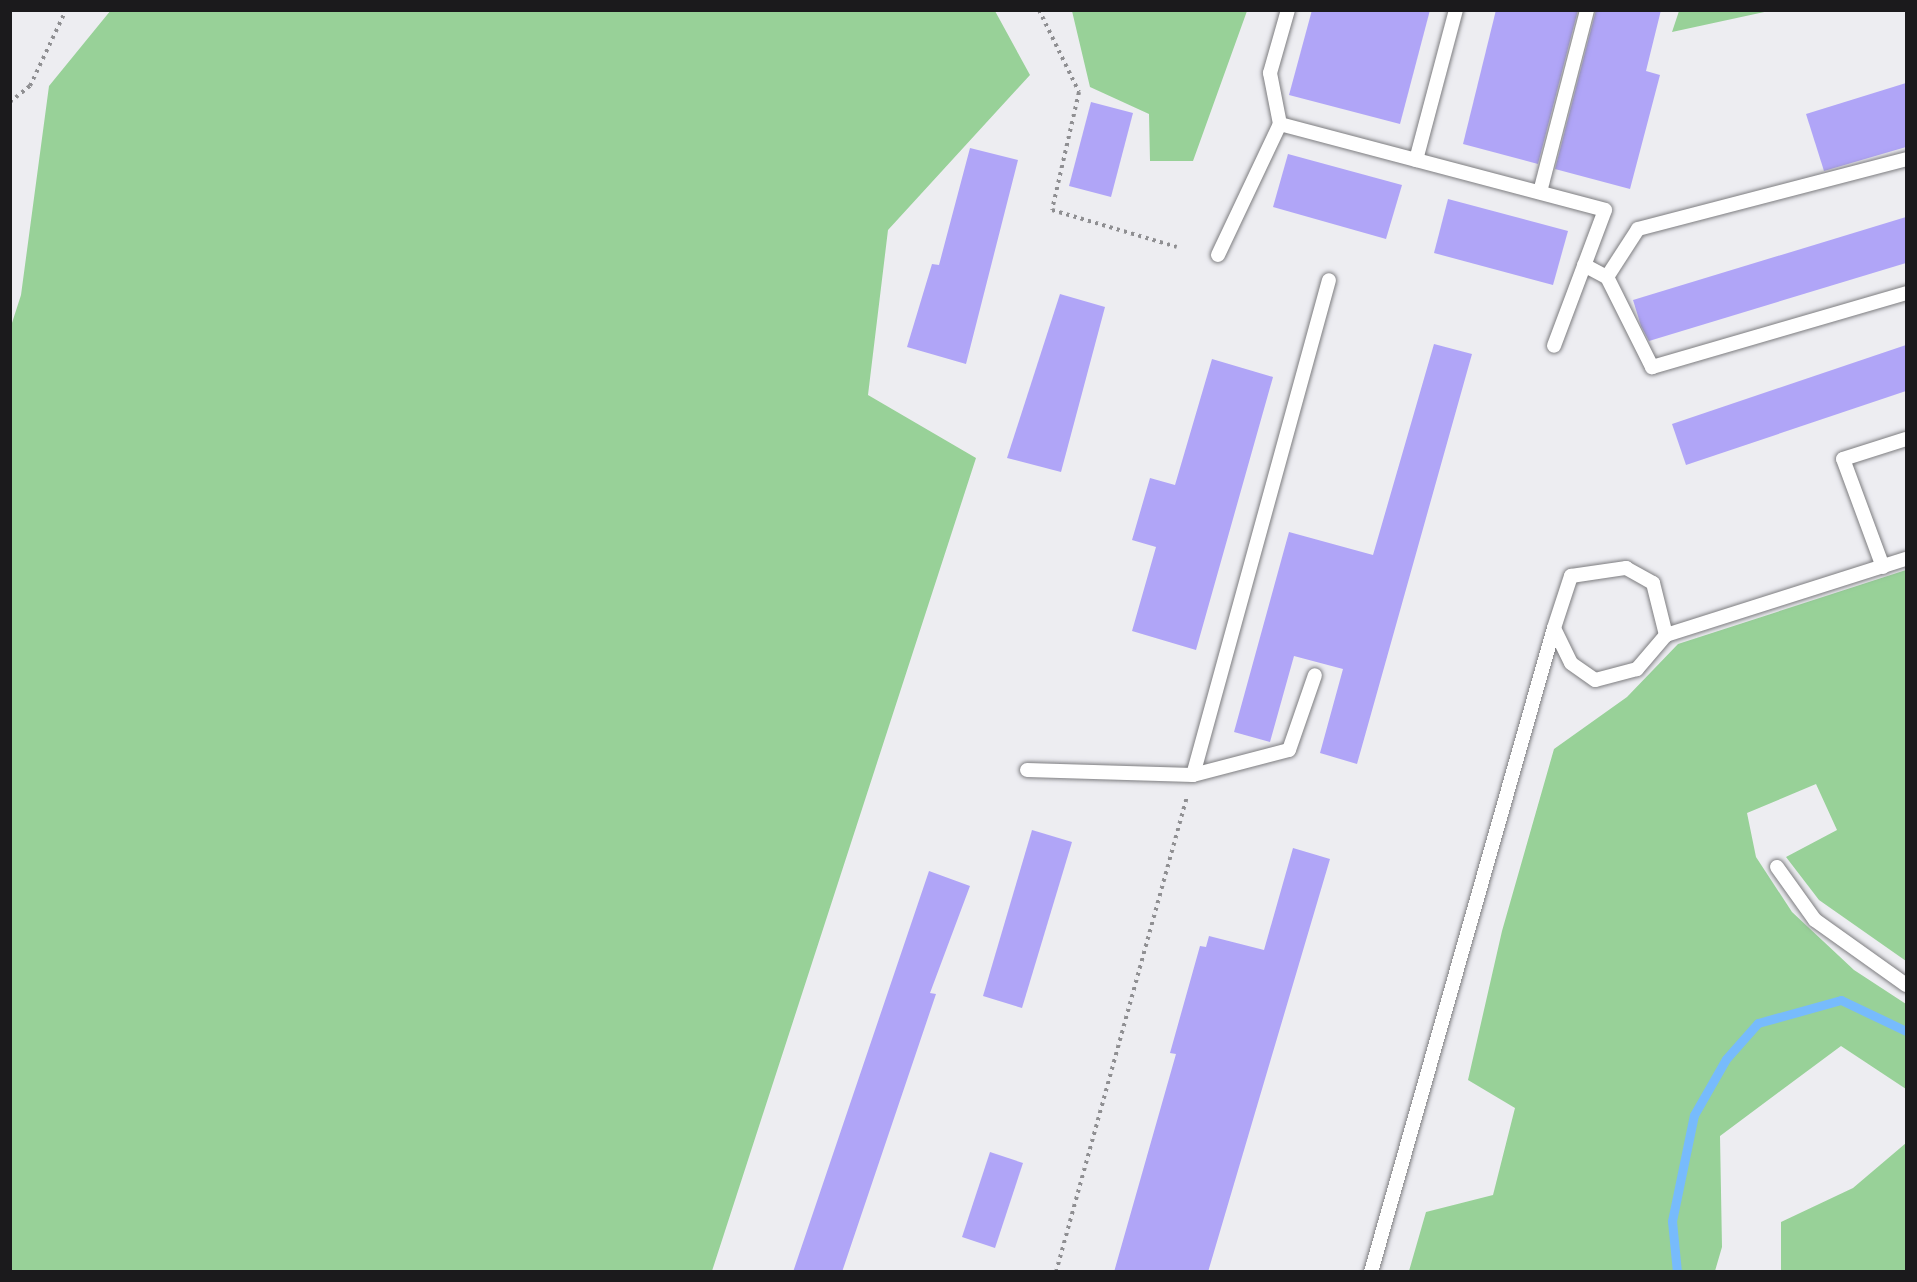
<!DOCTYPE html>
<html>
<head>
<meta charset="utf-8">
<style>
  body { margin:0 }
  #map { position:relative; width:1917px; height:1282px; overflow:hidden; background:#ededf1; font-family:Arial,sans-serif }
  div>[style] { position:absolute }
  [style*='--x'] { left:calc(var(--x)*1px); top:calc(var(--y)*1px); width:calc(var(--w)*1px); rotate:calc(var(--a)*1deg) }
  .green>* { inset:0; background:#98d198 }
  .stream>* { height:9px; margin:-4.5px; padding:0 4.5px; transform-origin:4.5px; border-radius:4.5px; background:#77bbfc }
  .building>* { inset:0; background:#b0a5f7 }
  .path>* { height:4px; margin-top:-2px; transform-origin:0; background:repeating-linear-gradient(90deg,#8f8f92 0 3px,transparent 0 7.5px) }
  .roads { filter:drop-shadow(0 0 2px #7d7d80) drop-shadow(0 0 2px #7d7d80) }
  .service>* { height:14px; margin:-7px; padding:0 7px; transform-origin:7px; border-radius:7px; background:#fff }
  span { translate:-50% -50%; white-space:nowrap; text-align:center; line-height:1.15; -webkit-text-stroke:6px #fff; paint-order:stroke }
  .frame { position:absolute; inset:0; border:12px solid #1b1a1c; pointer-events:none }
</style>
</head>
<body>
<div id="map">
  <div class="green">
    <i style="clip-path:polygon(111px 10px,995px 11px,1030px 75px,888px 230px,868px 395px,976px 458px,712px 1271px,11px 1271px,11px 326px,21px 295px,49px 86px)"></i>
    <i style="clip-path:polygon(1072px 11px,1247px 11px,1193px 161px,1150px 161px,1149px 114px,1090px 87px)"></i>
    <i style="clip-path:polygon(1679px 11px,1679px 10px,1769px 11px,1672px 32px)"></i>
    <i style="clip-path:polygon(1906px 570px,1906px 961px,1819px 900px,1786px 857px,1837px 830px,1816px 784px,1747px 813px,1756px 857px,1792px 912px,1854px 970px,1906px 1004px,1906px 1089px,1841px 1046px,1720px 1136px,1722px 1247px,1715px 1271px,1409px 1271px,1426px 1212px,1493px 1195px,1515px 1108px,1468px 1080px,1502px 931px,1554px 749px,1627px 697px,1678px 644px)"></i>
    <i style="clip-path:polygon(1906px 1143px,1906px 1271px,1781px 1271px,1781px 1222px,1853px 1188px)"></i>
  </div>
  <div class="stream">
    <i style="--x:1677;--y:1272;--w:51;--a:-95.6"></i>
    <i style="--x:1672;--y:1221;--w:108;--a:-78.3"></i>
    <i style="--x:1694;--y:1115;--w:64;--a:-60.3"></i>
    <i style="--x:1726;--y:1059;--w:48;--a:-48.4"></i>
    <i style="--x:1758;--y:1023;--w:86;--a:-15.5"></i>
    <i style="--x:1841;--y:1000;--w:72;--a:25.5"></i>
  </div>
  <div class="building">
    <i style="clip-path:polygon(1312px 10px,1430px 10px,1400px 124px,1289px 95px)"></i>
    <i style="clip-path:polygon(1496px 10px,1578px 10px,1538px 164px,1463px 144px)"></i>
    <i style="clip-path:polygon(1596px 10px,1661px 10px,1646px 71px,1660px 75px,1630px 189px,1555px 169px)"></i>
    <i style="clip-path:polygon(1906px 83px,1906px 147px,1824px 171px,1806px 114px)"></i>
    <i style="clip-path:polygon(1091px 102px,1133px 113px,1111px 197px,1069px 186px)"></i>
    <i style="clip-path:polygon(970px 148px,1018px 160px,966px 364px,907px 347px,932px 264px,939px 265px)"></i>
    <i style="clip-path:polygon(1288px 154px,1402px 185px,1386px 239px,1273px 207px)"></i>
    <i style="clip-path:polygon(1448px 199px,1568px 231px,1553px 285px,1434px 253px)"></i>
    <i style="clip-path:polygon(1906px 217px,1906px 263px,1649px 341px,1641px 326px,1633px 300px)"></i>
    <i style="clip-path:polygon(1060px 294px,1105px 307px,1061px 472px,1007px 458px)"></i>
    <i style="clip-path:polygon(1434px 344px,1472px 354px,1357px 764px,1320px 753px,1343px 669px,1294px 656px,1270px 742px,1234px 732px,1289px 532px,1373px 555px)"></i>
    <i style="clip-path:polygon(1906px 345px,1906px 391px,1686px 465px,1672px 424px)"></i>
    <i style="clip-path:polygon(1212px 359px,1273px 377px,1196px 650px,1132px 631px,1156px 547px,1132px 540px,1150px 478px,1175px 485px)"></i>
    <i style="clip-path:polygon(1032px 830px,1072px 842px,1022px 1008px,983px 996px)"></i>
    <i style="clip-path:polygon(1293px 848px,1330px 859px,1208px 1272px,1114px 1272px,1176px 1054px,1170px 1053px,1200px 946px,1206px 947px,1209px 936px,1264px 950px)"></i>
    <i style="clip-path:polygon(929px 871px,970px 886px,930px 993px,936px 994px,842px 1272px,793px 1272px)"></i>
    <i style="clip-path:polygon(990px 1152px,1023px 1163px,995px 1248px,962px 1237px)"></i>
  </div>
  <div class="path">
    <i style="--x:1039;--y:10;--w:91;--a:64"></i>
    <i style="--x:1079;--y:92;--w:121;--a:102.9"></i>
    <i style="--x:1052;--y:210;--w:130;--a:16.5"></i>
    <i style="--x:10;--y:102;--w:26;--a:-39"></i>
    <i style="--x:30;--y:86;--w:84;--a:-64.7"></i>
    <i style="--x:10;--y:177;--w:18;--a:90"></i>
    <i style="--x:1056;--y:1272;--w:492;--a:-74.6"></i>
  </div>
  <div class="roads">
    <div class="service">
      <i style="--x:1280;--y:124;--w:52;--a:-101.1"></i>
      <i style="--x:1270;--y:73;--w:66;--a:-74.1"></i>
      <i style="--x:1416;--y:160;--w:155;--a:-75.1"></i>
      <i style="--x:1540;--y:192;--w:188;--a:-75.5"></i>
      <i style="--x:1218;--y:255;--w:145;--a:-64.7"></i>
      <i style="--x:1280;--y:124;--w:336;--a:14.8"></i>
      <i style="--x:1605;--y:210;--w:145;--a:110.6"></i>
      <i style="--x:1584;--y:265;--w:26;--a:28"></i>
      <i style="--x:1607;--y:277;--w:101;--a:63.4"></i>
      <i style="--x:1652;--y:367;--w:265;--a:-16.2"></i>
      <i style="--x:1607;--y:277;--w:57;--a:-57.1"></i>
      <i style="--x:1638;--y:229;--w:277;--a:-14.6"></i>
      <i style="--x:1883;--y:567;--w:115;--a:-110.3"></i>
      <i style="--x:1843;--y:459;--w:66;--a:-17.6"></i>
      <i style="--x:1626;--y:568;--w:31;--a:29"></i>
      <i style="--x:1653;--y:583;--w:54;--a:76"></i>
      <i style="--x:1666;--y:635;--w:45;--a:130.5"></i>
      <i style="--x:1637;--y:669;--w:43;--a:165.3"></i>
      <i style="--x:1595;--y:680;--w:29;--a:-145"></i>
      <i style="--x:1571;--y:663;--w:39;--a:-116"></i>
      <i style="--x:1554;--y:628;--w:55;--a:-71.9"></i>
      <i style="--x:1571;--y:576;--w:56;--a:-8.3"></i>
      <i style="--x:1666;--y:635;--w:252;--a:-17.6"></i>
      <i style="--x:1027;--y:770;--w:166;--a:1.7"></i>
      <i style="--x:1193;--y:775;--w:99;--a:-14.6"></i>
      <i style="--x:1289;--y:750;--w:79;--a:-70.9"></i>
      <i style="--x:1193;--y:775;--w:513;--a:-74.64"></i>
      <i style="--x:1777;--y:867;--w:65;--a:54.4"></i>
      <i style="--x:1815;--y:920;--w:112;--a:35.5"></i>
      <i style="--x:1371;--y:1272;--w:669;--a:-74.14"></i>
    </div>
  </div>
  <div class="frame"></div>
</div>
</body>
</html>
